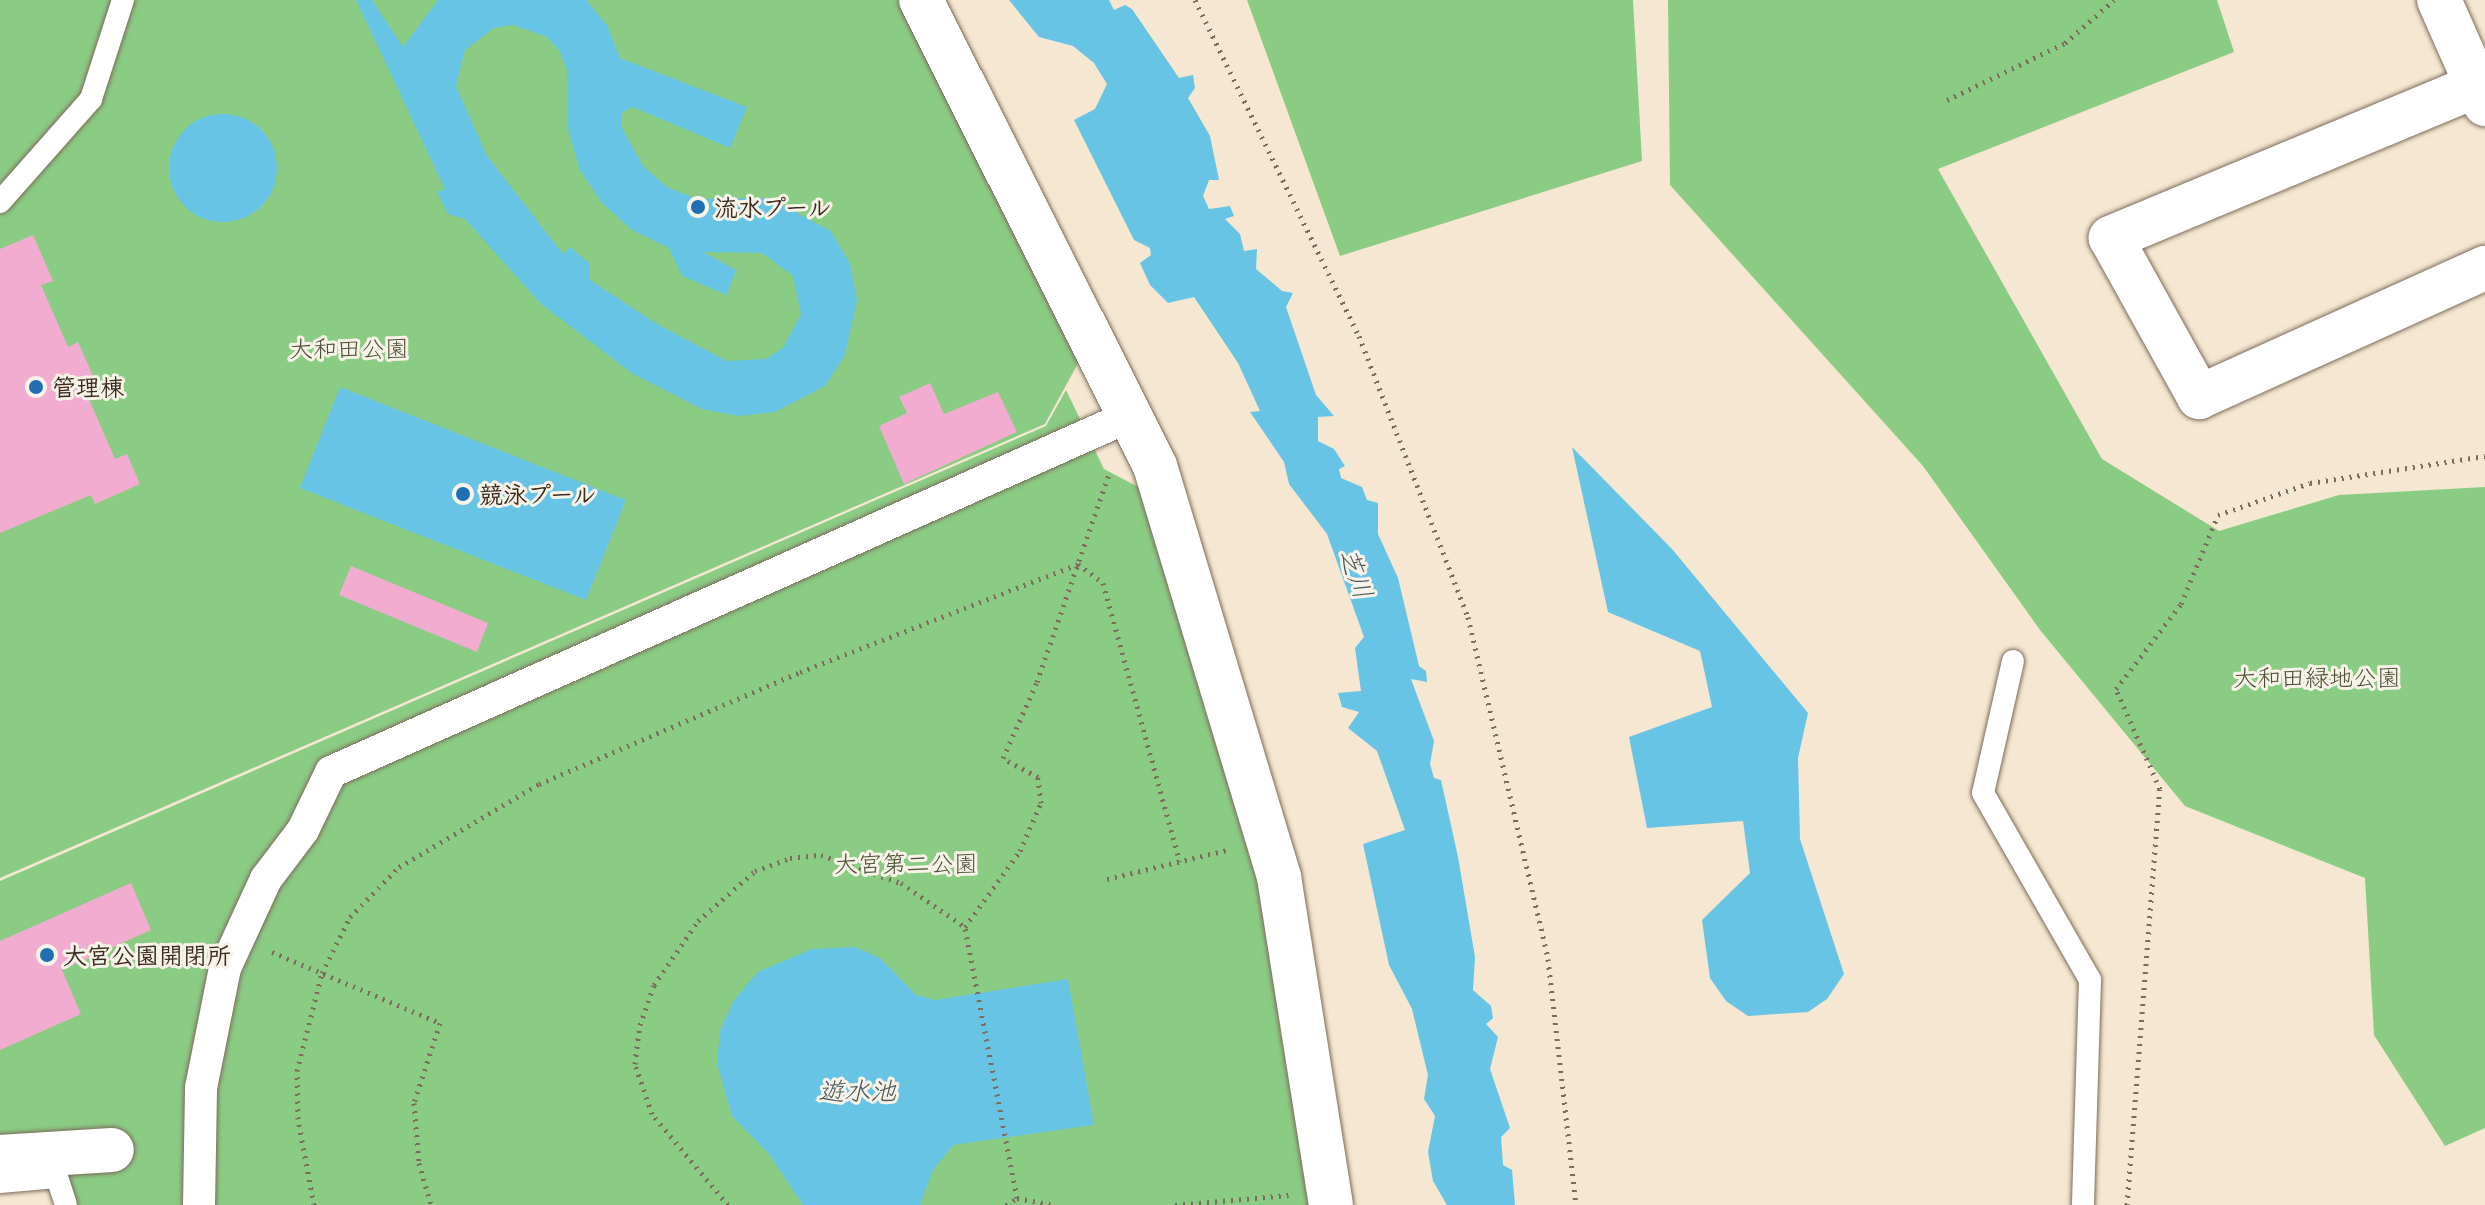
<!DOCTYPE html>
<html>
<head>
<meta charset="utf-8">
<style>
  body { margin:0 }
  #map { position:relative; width:2485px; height:1205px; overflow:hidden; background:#f5e7d1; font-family:"Playpen Sans","Klee One",sans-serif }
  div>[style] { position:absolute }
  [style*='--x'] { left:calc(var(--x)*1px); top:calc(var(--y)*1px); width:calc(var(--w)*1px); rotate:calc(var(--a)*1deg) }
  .green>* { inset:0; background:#8bcc84 }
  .water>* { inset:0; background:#67c4e5 }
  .round { border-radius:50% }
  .building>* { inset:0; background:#f1accf }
  .path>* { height:5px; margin-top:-2.5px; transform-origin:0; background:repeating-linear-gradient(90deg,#7c6c5d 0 2px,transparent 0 8px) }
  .roads { filter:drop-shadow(0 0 2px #7c6c5d) drop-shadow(0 0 2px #7c6c5d) }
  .service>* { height:22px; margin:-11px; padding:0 11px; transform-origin:11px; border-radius:11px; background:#fff }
  .pedestrian>* { height:32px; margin:-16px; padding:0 16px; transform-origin:16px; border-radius:16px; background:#fff }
  .minor>* { height:44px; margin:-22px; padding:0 22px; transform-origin:22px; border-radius:22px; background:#fff }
  .dots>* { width:22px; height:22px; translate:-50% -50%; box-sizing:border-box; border:4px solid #f7f3e8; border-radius:50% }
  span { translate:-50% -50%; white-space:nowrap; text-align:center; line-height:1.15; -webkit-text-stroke:6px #f7f3e8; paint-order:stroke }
  .poi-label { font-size:24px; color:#3b2a1e; font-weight:700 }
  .left { translate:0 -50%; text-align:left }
  .park-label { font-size:24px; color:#4f5238 }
  .water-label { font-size:26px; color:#48585a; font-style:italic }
</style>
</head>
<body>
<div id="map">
  <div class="green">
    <i style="clip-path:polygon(0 0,901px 0,1083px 354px,1045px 424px,0 878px)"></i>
    <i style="clip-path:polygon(1247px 0,1633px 0,1642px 161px,1340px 256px)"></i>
    <i style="clip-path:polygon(1668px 0,2217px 0,2234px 52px,1938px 169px,2102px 459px,2219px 531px,2339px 495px,2485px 487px,2485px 1128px,2445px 1146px,2374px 1035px,2365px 878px,2185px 806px,2040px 630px,1923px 466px,1670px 185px)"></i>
    <i style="clip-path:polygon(1066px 390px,1104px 469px,1148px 492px,1278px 905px,1316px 1205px,75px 1205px,67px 1174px,0 1143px,0 881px,1046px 426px)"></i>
  </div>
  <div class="water">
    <i style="clip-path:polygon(evenodd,356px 0,372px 0,403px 47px,438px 0,586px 0,607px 25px,620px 58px,747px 107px,730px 148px,633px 107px,622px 113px,622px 128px,643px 166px,667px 187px,697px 199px,769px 198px,831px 231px,850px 264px,857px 300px,845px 355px,825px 386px,775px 412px,739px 416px,702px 409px,633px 374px,541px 304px,465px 219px,448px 214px,437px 192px,445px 189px,356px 0,513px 25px,547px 37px,560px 52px,567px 69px,568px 129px,579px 168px,601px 202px,632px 230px,669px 248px,682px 276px,727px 295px,736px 270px,703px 252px,762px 253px,793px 276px,801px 314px,783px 348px,766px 359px,727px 361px,657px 324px,590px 280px,590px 264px,570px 247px,563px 254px,487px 156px,456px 86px,465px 50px,494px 28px,513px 25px)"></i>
    <i style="clip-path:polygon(1009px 0,1109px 0,1114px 10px,1125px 5px,1132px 9px,1179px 78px,1193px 75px,1195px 88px,1188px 98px,1210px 136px,1219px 180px,1209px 180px,1203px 196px,1209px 209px,1230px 206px,1234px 216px,1225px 219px,1240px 234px,1244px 251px,1257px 249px,1256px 269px,1282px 291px,1293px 293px,1286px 307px,1316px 395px,1334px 416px,1318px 417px,1318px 441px,1334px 449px,1345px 466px,1339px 469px,1341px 478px,1362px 487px,1367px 500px,1378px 503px,1378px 534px,1398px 578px,1419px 666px,1426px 671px,1427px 682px,1411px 679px,1434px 741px,1430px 764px,1434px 778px,1441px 780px,1458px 857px,1475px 957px,1473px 990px,1491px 1006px,1493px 1018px,1486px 1024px,1498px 1037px,1490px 1069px,1510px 1128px,1501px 1137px,1503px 1165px,1512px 1170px,1515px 1205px,1447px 1205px,1433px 1181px,1428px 1152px,1435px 1116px,1424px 1099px,1428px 1075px,1412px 1009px,1389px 965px,1363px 844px,1405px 830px,1377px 751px,1348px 728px,1359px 712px,1342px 707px,1338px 693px,1361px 691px,1355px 648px,1364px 637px,1327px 534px,1289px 484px,1284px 462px,1250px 412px,1260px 411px,1238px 363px,1194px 297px,1168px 303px,1150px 285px,1140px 263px,1151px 255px,1150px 248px,1134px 240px,1074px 120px,1095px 109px,1107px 84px,1094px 63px,1073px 46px,1039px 37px)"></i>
    <i class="round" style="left:169px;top:114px;width:108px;height:108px"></i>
    <i style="clip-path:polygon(340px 387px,626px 500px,586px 600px,300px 488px)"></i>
    <i style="clip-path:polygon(1572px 447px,1672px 549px,1808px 713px,1798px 758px,1800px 839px,1844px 974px,1827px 999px,1808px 1012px,1748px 1016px,1726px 1001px,1710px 978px,1702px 920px,1750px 873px,1743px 821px,1647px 828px,1629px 737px,1712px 707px,1700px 651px,1608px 612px)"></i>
    <i style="clip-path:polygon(855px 947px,880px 958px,916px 995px,935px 1000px,1068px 979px,1094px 1125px,953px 1145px,933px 1170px,920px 1205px,803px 1205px,769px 1154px,732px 1116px,717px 1063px,720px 1031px,734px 1000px,758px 972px,812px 949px)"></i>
  </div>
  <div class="building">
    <i style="clip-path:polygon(33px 235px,53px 281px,41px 285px,68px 347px,78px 342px,94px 378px,82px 383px,115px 459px,127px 454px,140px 484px,95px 504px,91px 495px,0 533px,0 249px)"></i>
    <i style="clip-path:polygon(930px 383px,944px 414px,998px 392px,1017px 432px,904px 484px,879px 426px,907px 413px,899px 397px)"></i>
    <i style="clip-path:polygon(351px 566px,488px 623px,477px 652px,339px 595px)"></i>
    <i style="clip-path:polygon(131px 883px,151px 930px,62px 970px,81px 1014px,0 1050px,0 941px)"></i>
  </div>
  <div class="path">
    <i style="--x:1195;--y:0;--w:374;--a:64"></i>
    <i style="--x:1359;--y:336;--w:301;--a:68.8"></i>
    <i style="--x:1468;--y:617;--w:351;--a:76.8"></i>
    <i style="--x:1548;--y:959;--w:248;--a:83.5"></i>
    <i style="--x:1947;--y:100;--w:131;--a:-25.8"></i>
    <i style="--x:2065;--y:43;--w:65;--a:-41.3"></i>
    <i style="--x:1107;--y:879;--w:123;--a:-13.6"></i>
    <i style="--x:272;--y:952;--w:182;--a:22.9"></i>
    <i style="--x:440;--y:1023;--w:84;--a:108"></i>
    <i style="--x:414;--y:1103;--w:60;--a:85.2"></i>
    <i style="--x:419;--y:1163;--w:44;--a:74.1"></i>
    <i style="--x:1017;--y:1198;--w:36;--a:11"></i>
    <i style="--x:314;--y:1205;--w:87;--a:-100.5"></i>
    <i style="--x:298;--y:1119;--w:48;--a:-91.2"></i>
    <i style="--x:297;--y:1071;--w:101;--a:-75.7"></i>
    <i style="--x:322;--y:973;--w:63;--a:-63.4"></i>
    <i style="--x:350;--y:917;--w:70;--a:-45.6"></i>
    <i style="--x:399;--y:867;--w:163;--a:-30.7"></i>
    <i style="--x:539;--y:784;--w:284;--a:-23.2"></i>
    <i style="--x:800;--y:672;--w:298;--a:-21.2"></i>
    <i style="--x:1078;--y:564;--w:31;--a:37"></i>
    <i style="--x:1103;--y:583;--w:289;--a:74.6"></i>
    <i style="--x:728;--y:1205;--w:119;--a:-129.9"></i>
    <i style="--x:652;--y:1114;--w:53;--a:-108.8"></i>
    <i style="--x:635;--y:1064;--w:39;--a:-83"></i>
    <i style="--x:640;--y:1025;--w:42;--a:-70.7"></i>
    <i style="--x:654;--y:985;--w:78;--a:-55.5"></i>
    <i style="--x:698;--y:921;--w:76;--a:-41.3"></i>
    <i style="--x:755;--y:871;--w:37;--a:-20"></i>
    <i style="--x:790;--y:858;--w:31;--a:-6"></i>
    <i style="--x:821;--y:855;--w:85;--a:19.3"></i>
    <i style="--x:901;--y:883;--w:78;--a:34.5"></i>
    <i style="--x:1006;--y:1205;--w:13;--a:-32"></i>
    <i style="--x:1017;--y:1198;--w:276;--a:-100.9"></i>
    <i style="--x:965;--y:927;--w:94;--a:-54.1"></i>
    <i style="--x:1020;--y:851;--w:52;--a:-66.4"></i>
    <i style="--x:1041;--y:803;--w:26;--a:-97"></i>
    <i style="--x:1038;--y:777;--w:40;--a:-152"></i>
    <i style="--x:1003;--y:758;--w:83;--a:-65.9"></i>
    <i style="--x:1037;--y:682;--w:223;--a:-70.9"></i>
    <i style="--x:1175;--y:1205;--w:114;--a:-5"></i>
    <i style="--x:2127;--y:1205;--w:417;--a:-85.5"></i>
    <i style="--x:2160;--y:789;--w:109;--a:-113.7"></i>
    <i style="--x:2116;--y:689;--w:107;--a:-52.6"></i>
    <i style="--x:2181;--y:604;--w:96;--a:-67.4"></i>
    <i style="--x:2218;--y:515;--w:97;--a:-19.2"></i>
    <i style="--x:2310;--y:483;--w:177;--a:-8.8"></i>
  </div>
  <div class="roads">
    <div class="service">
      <i style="--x:0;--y:202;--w:137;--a:-48.5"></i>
      <i style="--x:91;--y:99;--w:104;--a:-72.1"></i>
      <i style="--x:2013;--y:661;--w:135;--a:102.8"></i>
      <i style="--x:1983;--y:793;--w:215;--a:60.2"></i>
      <i style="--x:2090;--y:980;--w:225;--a:91.8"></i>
      <i style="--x:0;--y:1182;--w:57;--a:-5"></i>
      <i style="--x:57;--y:1177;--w:29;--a:72"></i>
    </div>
    <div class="pedestrian">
      <i style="--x:199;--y:1205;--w:117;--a:-89"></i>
      <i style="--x:201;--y:1088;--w:122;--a:-78.7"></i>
      <i style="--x:225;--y:968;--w:98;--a:-65.3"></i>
      <i style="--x:266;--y:879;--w:61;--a:-52.9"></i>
      <i style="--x:303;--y:830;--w:64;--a:-64.2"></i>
      <i style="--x:331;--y:772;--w:875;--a:-24.02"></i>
    </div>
    <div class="minor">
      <i style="--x:921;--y:0;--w:521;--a:63.34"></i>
      <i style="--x:1155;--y:466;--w:429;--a:73.2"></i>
      <i style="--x:1279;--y:877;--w:332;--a:81"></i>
      <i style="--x:2439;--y:0;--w:114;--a:66.1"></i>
      <i style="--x:2478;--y:85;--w:398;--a:157.4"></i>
      <i style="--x:2111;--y:238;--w:182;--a:61"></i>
      <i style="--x:2199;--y:397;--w:314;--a:-24.3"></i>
      <i style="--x:0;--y:1157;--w:112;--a:-3.6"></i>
    </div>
  </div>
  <div class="dots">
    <i style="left:698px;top:207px;background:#1f6fb2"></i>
    <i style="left:36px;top:387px;background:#1f6fb2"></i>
    <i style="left:463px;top:494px;background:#1f6fb2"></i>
    <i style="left:47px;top:955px;background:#1f6fb2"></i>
  </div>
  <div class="poi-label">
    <span class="left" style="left:714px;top:207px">流水プール</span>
    <span class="left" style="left:52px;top:387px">管理棟</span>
    <span class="left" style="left:479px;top:494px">競泳プール</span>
    <span class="left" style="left:63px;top:955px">大宮公園開閉所</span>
  </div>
  <div class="park-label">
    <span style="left:349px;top:348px">大和田公園</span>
    <span style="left:2317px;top:677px">大和田緑地公園</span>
    <span style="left:906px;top:863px">大宮第二公園</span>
  </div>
  <div class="water-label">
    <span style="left:1357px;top:573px;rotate:70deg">芝川</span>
    <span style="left:857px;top:1090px">遊水池</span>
  </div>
</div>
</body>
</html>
